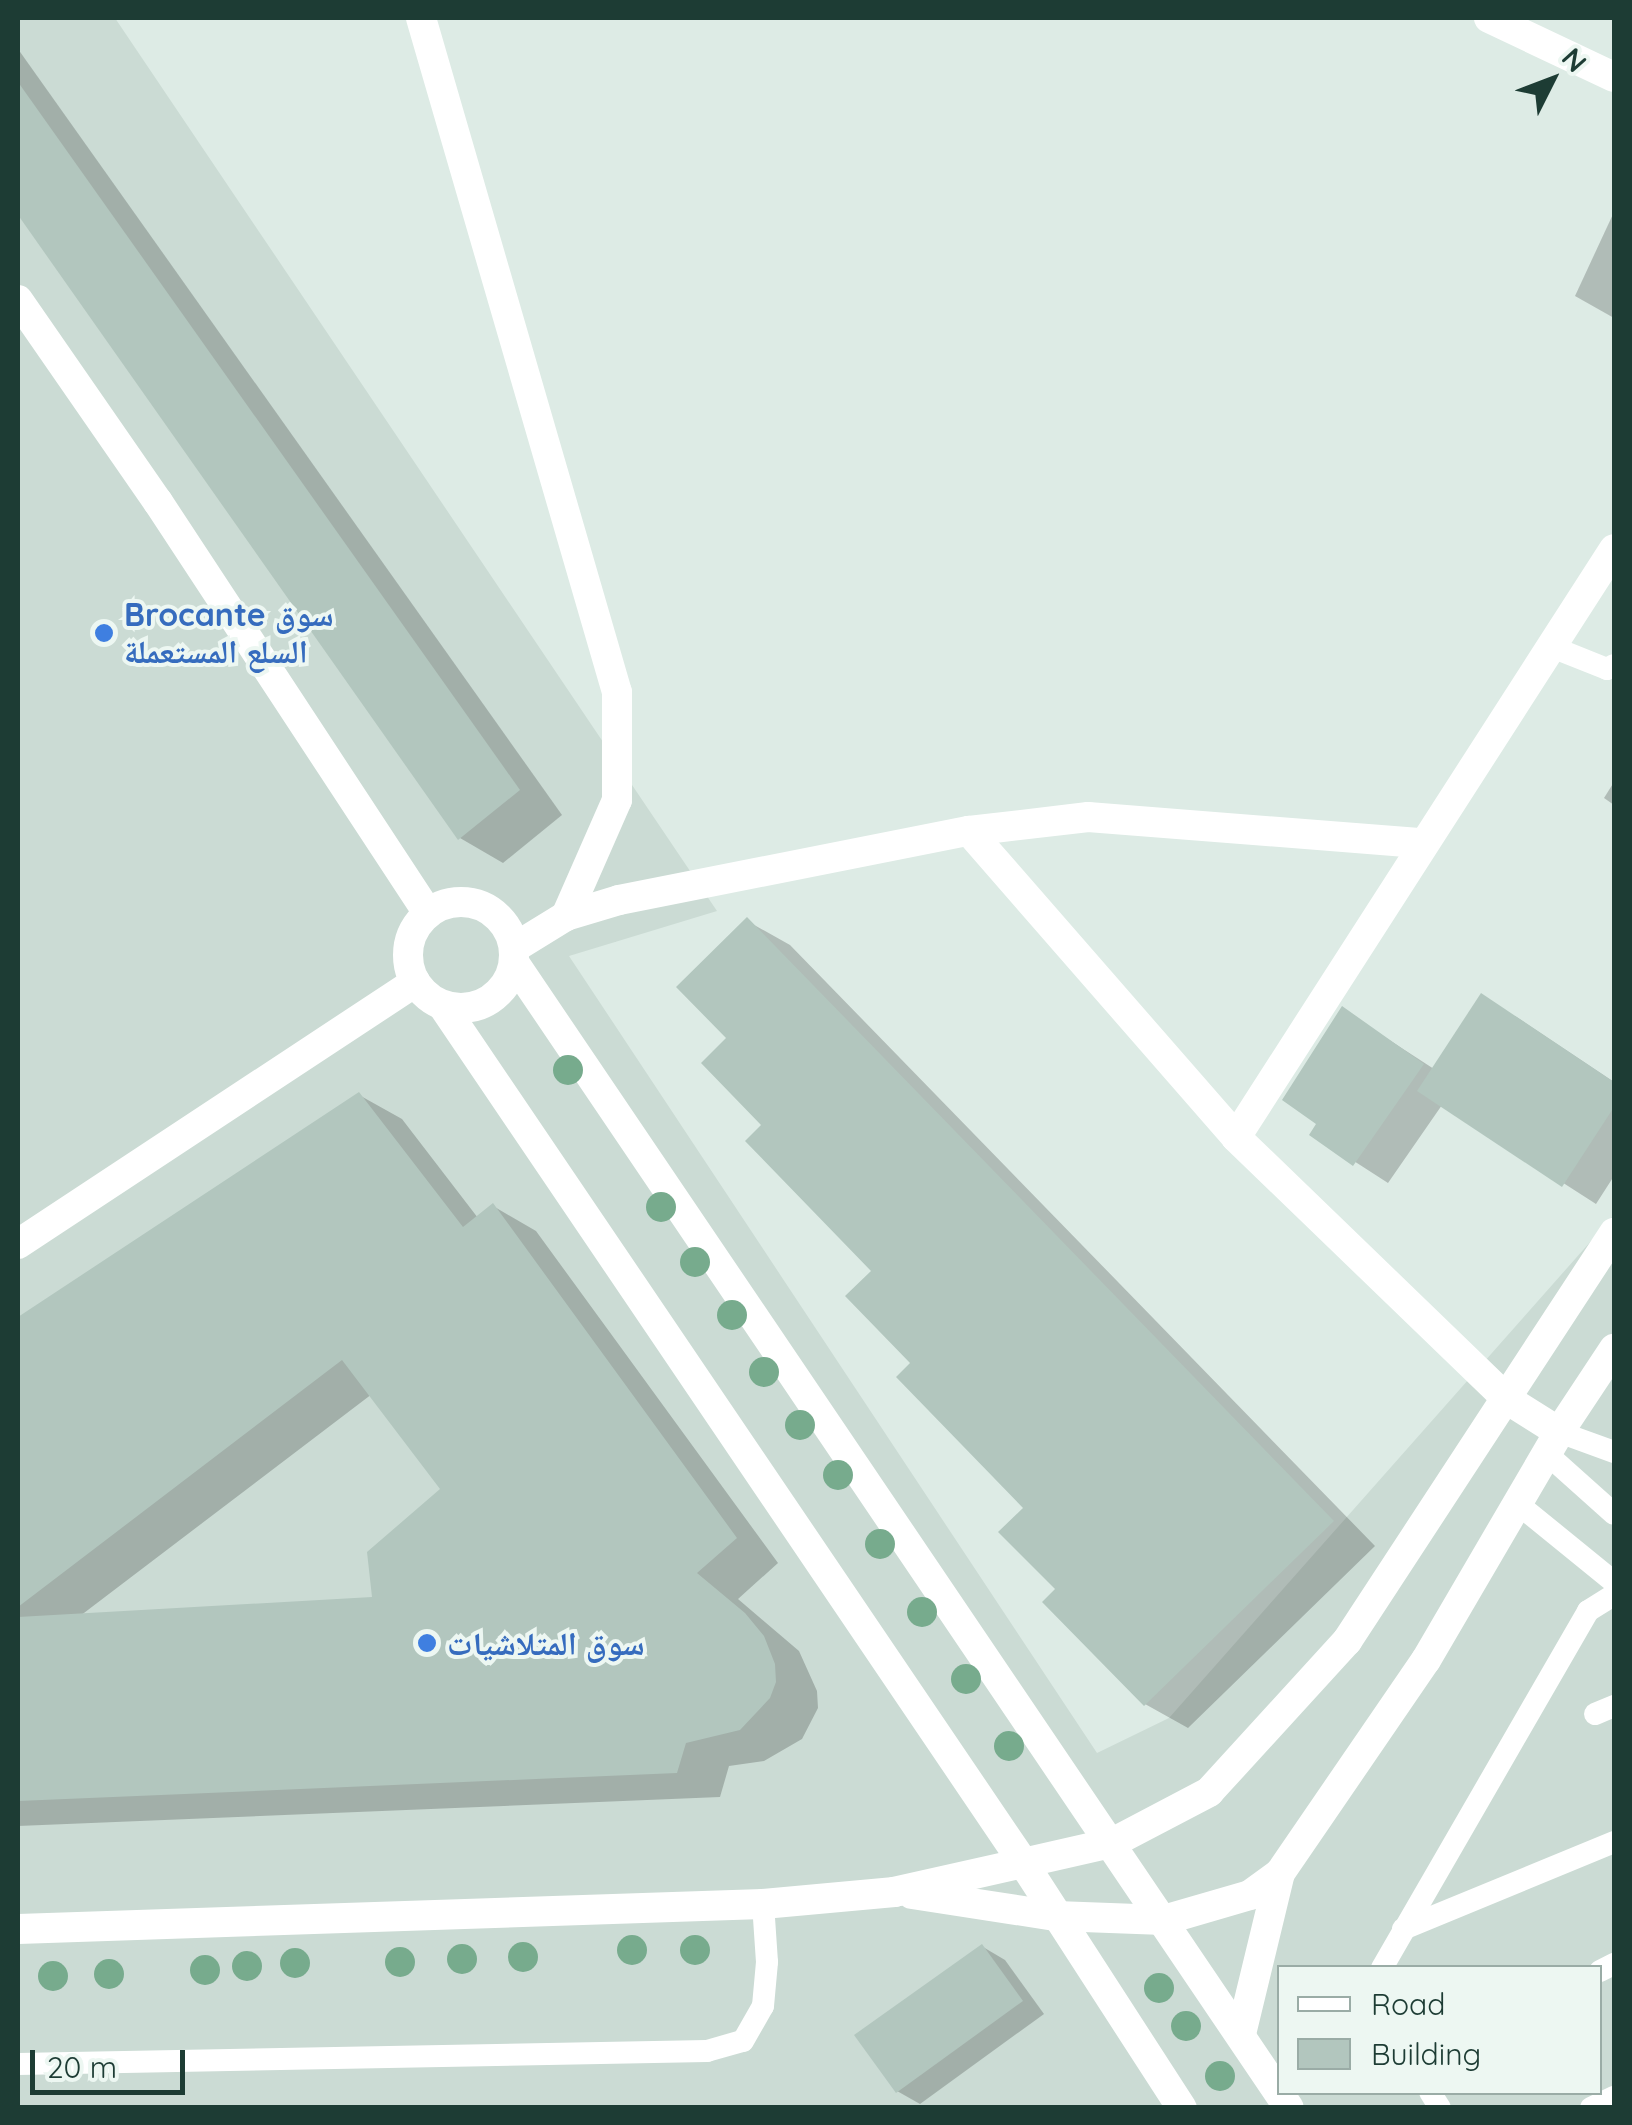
<!DOCTYPE html>
<html>
<head>
<meta charset="utf-8">
<style>
  body { margin:0 }
  #map { position:relative; width:1632px; height:2125px; overflow:hidden; background:#ddebe5; font-family:Quicksand,"Noto Naskh Arabic",sans-serif }
  div>[style] { position:absolute }
  [style*='--x'] { left:calc(var(--x)*1px); top:calc(var(--y)*1px); width:calc(var(--w)*1px); rotate:calc(var(--a)*1deg) }
  .built>* { inset:0; background:#cbdbd4 }
  .shadow>* { inset:0; background:#0003 }
  .building>* { inset:0; background:#b2c6be }
  .service>* { height:22px; margin:-11px; padding:0 11px; transform-origin:11px; border-radius:11px; background:#fff }
  .minor>* { height:30px; margin:-15px; padding:0 15px; transform-origin:15px; border-radius:15px; background:#fff }
  .minor>.ring { margin:-15px; padding:0; box-sizing:content-box; background:none; border:30px solid #fff; border-radius:50% }
  .trees>* { width:30px; height:30px; margin:-15px; border-radius:50%; background:#77ab8d }
  .dots>* { width:28px; height:28px; translate:-50% -50%; box-sizing:border-box; border:5px solid #edf7f2; border-radius:50% }
  span { translate:-50% -50%; white-space:nowrap; text-align:center; line-height:1.15; -webkit-text-stroke:8px #edf7f2; paint-order:stroke }
  .shop-label { font-size:32px; color:#366cbe; font-weight:700 }
  .left { translate:0 -50%; text-align:left }
  .frame { position:absolute; inset:0; border:20px solid #1d3c34; pointer-events:none }
  .legend { position:absolute; left:1277px; top:1965px; width:325px; height:130px; box-sizing:border-box; background:#edf7f2; border:2px solid #9aaca6; margin:0; padding:12px 18px; list-style:none; font-size:30px; color:#1d3c34 }
  .legend li { display:flex; align-items:center; gap:20px; height:50px }
  .legend b { width:50px; border:2px solid #9aaca6 }
  .north { position:absolute; left:1502px; top:30px; width:100px; height:100px; -webkit-text-stroke:8px #edf7f2; paint-order:stroke; rotate:48deg; font-size:28px; font-weight:700; line-height:40px; text-align:center; color:#1d3c34 }
  .north::after { content:''; display:block; margin:auto; width:35px; height:45px; background:#1d3c34; clip-path:polygon(50% 0,100% 100%,50% 72%,0 100%) }
  .scale { position:absolute; left:30px; top:2050px; width:155px; height:45px; box-sizing:border-box; border:5px solid #1d3c34; border-top:0; padding-left:12px; font-size:30px; line-height:35px; white-space:nowrap; color:#1d3c34; -webkit-text-stroke:8px #edf7f2; paint-order:stroke }
</style>
</head>
<body>
<div id="map">
  <div class="built">
    <i style="clip-path:polygon(evenodd,18px 18px,115px 18px,717px 911px,569px 956px,1097px 1753px,1169px 1718px,1614px 1215px,1614px 2107px,18px 2107px,18px 18px,1280px 1968px,1600px 1968px,1600px 2092px,1280px 2092px,1280px 1968px)"></i>
  </div>
  <div class="shadow">
    <i style="clip-path:polygon(18px 49px,562px 815px,503px 863px,460px 838px,18px 211px)"></i>
    <i style="clip-path:polygon(1614px 212px,1614px 318px,1575px 296px)"></i>
    <i style="clip-path:polygon(1614px 782px,1614px 805px,1604px 798px)"></i>
    <i style="clip-path:polygon(747px 921px,790px 945px,1375px 1546px,1188px 1728px,1145px 1704px,1058px 1589px,1027px 1508px,913px 1363px,875px 1271px,765px 1125px,730px 1038px)"></i>
    <i style="clip-path:polygon(1343px 1010px,1434px 1069px,1515px 1016px,1614px 1082px,1614px 1176px,1596px 1204px,1442px 1105px,1388px 1183px,1312px 1134px,1320px 1123px)"></i>
    <i style="clip-path:polygon(evenodd,359px 1095px,402px 1119px,478px 1218px,493px 1206px,536px 1231px,778px 1563px,738px 1599px,799px 1651px,817px 1691px,818px 1708px,802px 1739px,764px 1761px,729px 1766px,720px 1797px,18px 1826px,18px 1320px,359px 1095px,372px 1394px,444px 1489px,375px 1600px,80px 1616px,372px 1394px)"></i>
    <i style="clip-path:polygon(983px 1947px,1005px 1960px,1044px 2014px,920px 2104px,897px 2091px)"></i>
  </div>
  <div class="building">
    <i style="clip-path:polygon(18px 82px,520px 790px,458px 840px,18px 215px)"></i>
    <i style="clip-path:polygon(747px 917px,1334px 1521px,1144px 1706px,1042px 1602px,1055px 1589px,998px 1532px,1023px 1508px,896px 1377px,910px 1363px,845px 1296px,871px 1271px,745px 1141px,761px 1125px,701px 1063px,726px 1038px,676px 987px)"></i>
    <i style="clip-path:polygon(1481px 993px,1614px 1082px,1614px 1107px,1562px 1187px,1417px 1091px)"></i>
    <i style="clip-path:polygon(1342px 1006px,1424px 1064px,1353px 1166px,1309px 1135px,1316px 1124px,1282px 1100px)"></i>
    <i style="clip-path:polygon(359px 1092px,463px 1227px,493px 1203px,737px 1538px,697px 1573px,745px 1613px,764px 1636px,775px 1664px,776px 1682px,770px 1698px,740px 1730px,686px 1743px,677px 1773px,18px 1801px,18px 1617px,372px 1597px,367px 1552px,440px 1489px,342px 1360px,18px 1607px,18px 1317px)"></i>
    <i style="clip-path:polygon(982px 1944px,1023px 2001px,896px 2093px,854px 2035px)"></i>
  </div>
  <div class="service">
    <i style="--x:1552;--y:647;--w:59;--a:21.8"></i>
    <i style="--x:1607;--y:669;--w:8;--a:-30"></i>
    <i style="--x:1559;--y:1432;--w:59;--a:20"></i>
    <i style="--x:1547;--y:1454;--w:90;--a:41.8"></i>
    <i style="--x:1518;--y:1504;--w:124;--a:39.1"></i>
    <i style="--x:1595;--y:1714;--w:21;--a:-23"></i>
    <i style="--x:1403;--y:1929;--w:228;--a:-22.4"></i>
    <i style="--x:1382;--y:1968;--w:412;--a:-60"></i>
    <i style="--x:1588;--y:1611;--w:31;--a:-32"></i>
    <i style="--x:1600;--y:1971;--w:16;--a:-27"></i>
    <i style="--x:18;--y:2064;--w:689;--a:-1.08"></i>
    <i style="--x:707;--y:2051;--w:37;--a:-16"></i>
    <i style="--x:743;--y:2041;--w:40;--a:-60.3"></i>
    <i style="--x:763;--y:2006;--w:44;--a:-84.8"></i>
    <i style="--x:767;--y:1962;--w:58;--a:-93.9"></i>
    <i style="--x:1430;--y:2092;--w:19;--a:58"></i>
    <i style="--x:1591;--y:2108;--w:25;--a:-26"></i>
  </div>
  <div class="minor">
    <i style="--x:421;--y:18;--w:702;--a:73.79"></i>
    <i style="--x:617;--y:692;--w:108;--a:90"></i>
    <i style="--x:617;--y:800;--w:127;--a:113.7"></i>
    <i style="--x:1489;--y:18;--w:138;--a:25.3"></i>
    <i style="--x:18;--y:300;--w:246;--a:55.3"></i>
    <i style="--x:158;--y:502;--w:492;--a:56.7"></i>
    <i style="--x:969;--y:831;--w:406;--a:48.9"></i>
    <i class="ring" style="left:408px;top:902px;width:76px;height:76px"></i>
    <i style="--x:514;--y:948;--w:61;--a:-31.6"></i>
    <i style="--x:566;--y:916;--w:55;--a:-16.8"></i>
    <i style="--x:619;--y:900;--w:357;--a:-11.2"></i>
    <i style="--x:969;--y:831;--w:120;--a:-6.7"></i>
    <i style="--x:1088;--y:817;--w:335;--a:4.5"></i>
    <i style="--x:515;--y:964;--w:1381;--a:55.92"></i>
    <i style="--x:443;--y:1006;--w:1033;--a:55.89"></i>
    <i style="--x:1022;--y:1861;--w:294;--a:57.1"></i>
    <i style="--x:18;--y:1244;--w:476;--a:-33.4"></i>
    <i style="--x:1559;--y:1432;--w:60;--a:-147.9"></i>
    <i style="--x:1508;--y:1400;--w:378;--a:-136"></i>
    <i style="--x:1236;--y:1137;--w:699;--a:-57.26"></i>
    <i style="--x:912;--y:1894;--w:146;--a:8.7"></i>
    <i style="--x:1056;--y:1916;--w:108;--a:2.1"></i>
    <i style="--x:1164;--y:1920;--w:90;--a:-16.2"></i>
    <i style="--x:1250;--y:1895;--w:37;--a:-36"></i>
    <i style="--x:1280;--y:1873;--w:258;--a:-55.6"></i>
    <i style="--x:1426;--y:1660;--w:264;--a:-59.7"></i>
    <i style="--x:1559;--y:1432;--w:100;--a:-56.5"></i>
    <i style="--x:18;--y:1929;--w:745;--a:-1.92"></i>
    <i style="--x:763;--y:1904;--w:132;--a:-5.2"></i>
    <i style="--x:894;--y:1892;--w:223;--a:-12.7"></i>
    <i style="--x:1112;--y:1843;--w:110;--a:-27.7"></i>
    <i style="--x:1209;--y:1792;--w:205;--a:-47.6"></i>
    <i style="--x:1347;--y:1641;--w:488;--a:-56.8"></i>
    <i style="--x:1241;--y:2034;--w:166;--a:-76.4"></i>
  </div>
  <div class="trees">
    <i style="left:568px;top:1070px"></i>
    <i style="left:661px;top:1207px"></i>
    <i style="left:695px;top:1262px"></i>
    <i style="left:732px;top:1315px"></i>
    <i style="left:764px;top:1372px"></i>
    <i style="left:800px;top:1425px"></i>
    <i style="left:838px;top:1475px"></i>
    <i style="left:880px;top:1544px"></i>
    <i style="left:922px;top:1612px"></i>
    <i style="left:966px;top:1679px"></i>
    <i style="left:1009px;top:1746px"></i>
    <i style="left:632px;top:1950px"></i>
    <i style="left:695px;top:1950px"></i>
    <i style="left:523px;top:1957px"></i>
    <i style="left:462px;top:1959px"></i>
    <i style="left:400px;top:1962px"></i>
    <i style="left:295px;top:1963px"></i>
    <i style="left:247px;top:1966px"></i>
    <i style="left:205px;top:1970px"></i>
    <i style="left:109px;top:1974px"></i>
    <i style="left:53px;top:1976px"></i>
    <i style="left:1159px;top:1988px"></i>
    <i style="left:1186px;top:2026px"></i>
    <i style="left:1220px;top:2076px"></i>
  </div>
  <div class="dots">
    <i style="left:104px;top:633px;background:#3f7fe0"></i>
    <i style="left:427px;top:1643px;background:#3f7fe0"></i>
  </div>
  <div class="shop-label">
    <span class="left" style="left:124px;top:633px">Brocante سوق<br>السلع المستعملة</span>
    <span class="left" style="left:447px;top:1643px">سوق المتلاشيات</span>
  </div>
  <div class="frame"></div>
  <ul class="legend">
  <li><b style="height:12px;background:#fff"></b>Road</li>
  <li><b style="height:28px;background:#b2c6be"></b>Building</li>
  </ul>
  <div class="north">N</div>
  <div class="scale">20 m</div>
</div>
</body>
</html>
